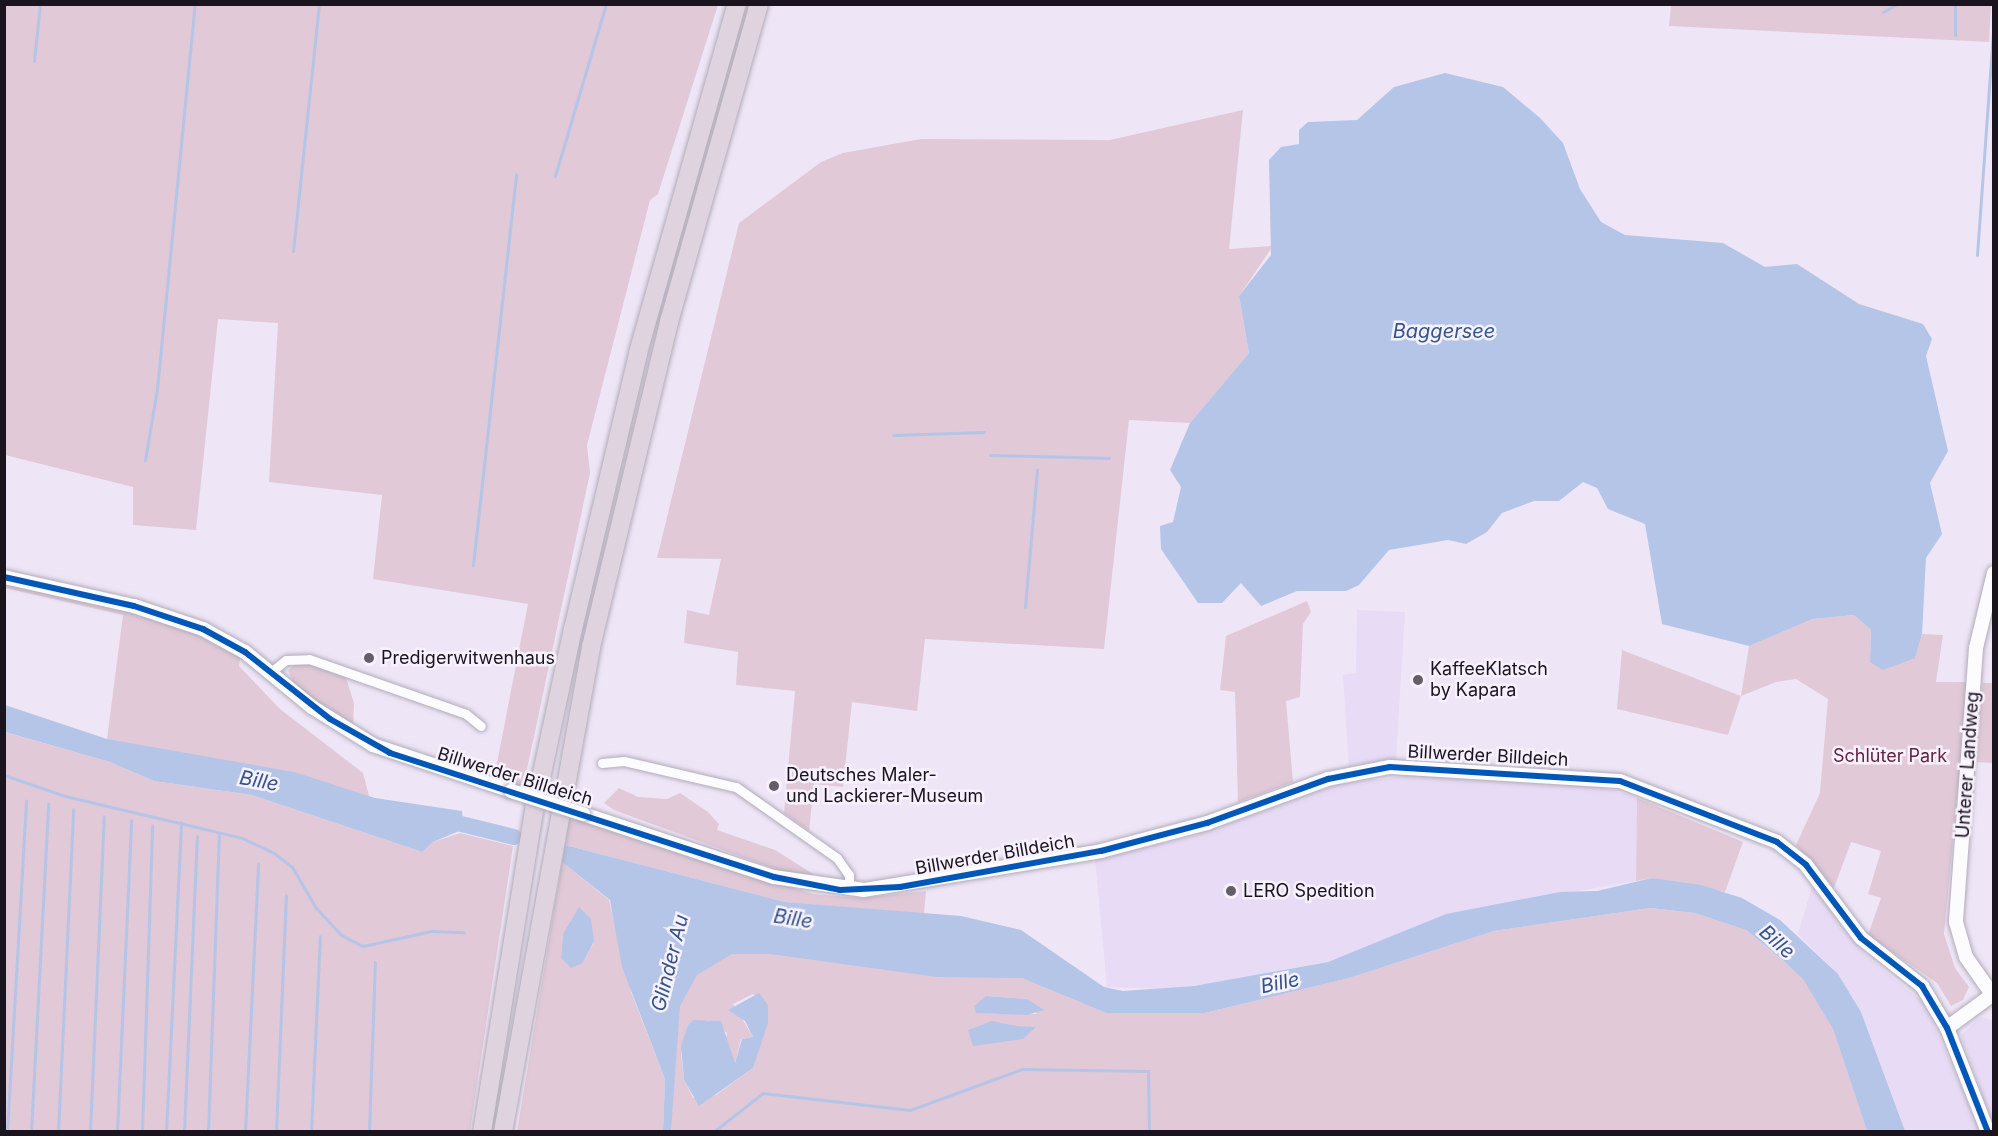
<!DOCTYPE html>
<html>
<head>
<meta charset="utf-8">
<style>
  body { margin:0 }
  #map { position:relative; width:1998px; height:1136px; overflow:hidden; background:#eee6f7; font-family:Inter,sans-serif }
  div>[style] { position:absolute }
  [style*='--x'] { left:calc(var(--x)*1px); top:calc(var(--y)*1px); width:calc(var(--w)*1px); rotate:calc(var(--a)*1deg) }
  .built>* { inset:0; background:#e8dbf6 }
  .green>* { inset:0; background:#e1c9d8 }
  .water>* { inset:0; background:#b5c5e7 }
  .stream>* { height:3px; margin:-1.5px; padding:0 1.5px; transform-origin:1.5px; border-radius:1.5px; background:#b5c5e7 }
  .river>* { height:16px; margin:-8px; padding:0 8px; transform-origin:8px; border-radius:8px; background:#b5c5e7 }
  .roads { filter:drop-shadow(0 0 2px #b1abb8) drop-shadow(0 0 2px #b1abb8) }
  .street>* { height:9px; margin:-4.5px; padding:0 4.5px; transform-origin:4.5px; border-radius:4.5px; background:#fcfbfe }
  .secondary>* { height:14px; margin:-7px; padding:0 7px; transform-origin:7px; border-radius:7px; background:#fcfbfe }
  .highway>* { height:18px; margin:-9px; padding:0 9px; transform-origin:9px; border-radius:9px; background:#dfd3df }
  .bridges { filter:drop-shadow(0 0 2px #b1abb8) drop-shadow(0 0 2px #b1abb8) }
  .secondary-bridge>* { height:14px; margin:-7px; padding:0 7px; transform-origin:7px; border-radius:7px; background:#fcfbfe }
  .cycleway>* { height:6px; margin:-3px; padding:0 3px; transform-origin:3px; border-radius:3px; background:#0057b8 }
  .dots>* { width:16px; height:16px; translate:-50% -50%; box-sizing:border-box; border:3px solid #f7f1fd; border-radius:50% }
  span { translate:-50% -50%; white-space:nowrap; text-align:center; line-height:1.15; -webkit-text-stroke:5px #f7f1fd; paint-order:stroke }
  .poi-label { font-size:18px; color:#19141d }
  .left { translate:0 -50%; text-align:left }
  .street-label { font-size:18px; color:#19141d }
  .park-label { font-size:18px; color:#632440 }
  .water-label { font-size:20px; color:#33558a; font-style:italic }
  .frame { position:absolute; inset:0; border:6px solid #19141d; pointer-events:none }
</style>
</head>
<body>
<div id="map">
  <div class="built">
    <i style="clip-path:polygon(1357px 610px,1405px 612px,1396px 760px,1349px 767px,1343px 675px,1356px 673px)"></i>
    <i style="clip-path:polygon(1432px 773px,1589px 783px,1637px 798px,1636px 881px,1446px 914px,1349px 957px,1238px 980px,1165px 989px,1107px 987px,1095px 859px,1188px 838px,1338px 784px)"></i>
    <i style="clip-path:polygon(1812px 887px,1862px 952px,1925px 1004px,1980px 1131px,1905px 1131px,1861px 1012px,1838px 974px,1798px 934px)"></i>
    <i style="clip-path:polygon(1980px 1017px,1993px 1020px,1993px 1125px,1961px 1035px)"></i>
  </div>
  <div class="green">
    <i style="clip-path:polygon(5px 5px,718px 5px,658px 194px,650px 200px,587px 445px,590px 473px,523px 788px,494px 778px,528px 604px,373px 579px,382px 495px,269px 482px,278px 323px,218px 319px,196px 530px,133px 525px,133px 487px,5px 455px)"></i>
    <i style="clip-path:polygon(1671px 5px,1991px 5px,1989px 42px,1669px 26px)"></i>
    <i style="clip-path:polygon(1243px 110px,1229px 249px,1273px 246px,1239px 296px,1249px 353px,1190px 423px,1129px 420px,1104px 649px,925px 639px,917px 711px,852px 702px,843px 787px,814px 784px,809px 831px,784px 813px,795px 691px,736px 685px,738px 652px,684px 643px,687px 610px,709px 615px,721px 559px,657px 558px,739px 223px,821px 162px,843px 153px,921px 139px,1110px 140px)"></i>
    <i style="clip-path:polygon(5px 581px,124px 610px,193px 633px,240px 658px,239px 666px,280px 709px,363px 773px,369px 796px,107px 739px,123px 615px,5px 588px)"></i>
    <i style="clip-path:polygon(1307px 601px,1311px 612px,1303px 624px,1300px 697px,1286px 701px,1293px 782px,1238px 802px,1235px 692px,1220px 690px,1226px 636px)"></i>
    <i style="clip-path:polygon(1854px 615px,1871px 630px,1870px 662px,1915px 658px,1922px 634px,1943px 635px,1936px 682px,1968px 682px,1944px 934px,1955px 968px,1969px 987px,1963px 1000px,1951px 1006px,1937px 983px,1868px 935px,1881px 898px,1868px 894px,1881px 851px,1851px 842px,1834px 888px,1796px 845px,1820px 793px,1828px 699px,1796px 679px,1776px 682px,1741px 696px,1728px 735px,1617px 709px,1622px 650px,1741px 696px,1749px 646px,1813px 619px)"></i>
    <i style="clip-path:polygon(300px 661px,346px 678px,354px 703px,353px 727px,294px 684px,288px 670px)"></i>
    <i style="clip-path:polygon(1983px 683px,1993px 683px,1993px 763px,1974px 762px)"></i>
    <i style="clip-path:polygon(4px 732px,110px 762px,154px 781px,252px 795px,422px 852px,433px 842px,460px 833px,513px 846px,470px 1131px,5px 1131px)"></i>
    <i style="clip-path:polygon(619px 788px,638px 797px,667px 799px,680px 793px,708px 812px,719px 824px,717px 830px,775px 850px,813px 874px,797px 877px,614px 810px,604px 803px)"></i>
    <i style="clip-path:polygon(1637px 798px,1743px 842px,1725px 892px,1652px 878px,1636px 881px)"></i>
    <i style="clip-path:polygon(569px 818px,813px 894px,860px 898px,926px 891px,924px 914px,785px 902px,565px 845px)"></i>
    <i style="clip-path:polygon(evenodd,562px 862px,609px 900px,631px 992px,665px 1079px,663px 1131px,517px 1132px,562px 862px,563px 934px,594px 942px,583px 963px,561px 958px,563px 934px)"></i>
    <i style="clip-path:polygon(evenodd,1650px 908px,1695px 913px,1746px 930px,1803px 978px,1833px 1029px,1867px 1131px,667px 1132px,669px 1016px,694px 967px,740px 944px,1020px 977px,1106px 1013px,1205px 1013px,1349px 978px,1494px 931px,1650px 908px,753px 994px,768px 1005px,753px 1068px,716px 1095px,693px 1098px,684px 1080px,681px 1054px,688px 1025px,709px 1020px,727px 1033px,725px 1045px,735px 1063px,741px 1039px,753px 1037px,733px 1004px,753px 994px,1650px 908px,986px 996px,1027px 999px,1037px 1014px,977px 1013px,986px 996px)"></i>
  </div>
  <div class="water">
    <i style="clip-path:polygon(1445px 73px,1503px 87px,1540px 118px,1563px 143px,1580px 189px,1601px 222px,1625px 235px,1723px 243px,1765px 267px,1797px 264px,1859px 304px,1923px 324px,1932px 339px,1926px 356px,1948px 451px,1930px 483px,1942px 534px,1926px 558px,1922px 634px,1915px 658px,1883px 670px,1870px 662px,1871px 630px,1854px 615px,1813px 619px,1749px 646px,1662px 624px,1645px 524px,1608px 509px,1597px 488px,1583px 482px,1559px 501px,1534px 501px,1502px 513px,1487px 532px,1466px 544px,1448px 540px,1389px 550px,1359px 585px,1346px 591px,1297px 591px,1261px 606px,1241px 583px,1222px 603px,1198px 603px,1161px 549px,1160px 526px,1173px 522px,1181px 487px,1170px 470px,1190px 423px,1249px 353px,1239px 296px,1271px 255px,1269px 160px,1281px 147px,1299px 144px,1299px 130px,1308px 122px,1357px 120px,1394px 87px)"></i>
    <i style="clip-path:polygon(5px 705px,107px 739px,294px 772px,375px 798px,462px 811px,464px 829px,433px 842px,422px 852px,252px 795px,154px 781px,110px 762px,5px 732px)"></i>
    <i style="clip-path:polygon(565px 845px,785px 902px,961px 916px,1021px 930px,1104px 987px,1123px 991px,1194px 986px,1328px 962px,1446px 914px,1560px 892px,1597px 891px,1652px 878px,1701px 885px,1742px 898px,1780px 920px,1838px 974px,1861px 1012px,1905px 1131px,1867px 1131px,1833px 1029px,1803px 979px,1781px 959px,1746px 930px,1695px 913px,1650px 908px,1494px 931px,1349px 978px,1205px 1013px,1106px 1013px,1022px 978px,937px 977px,770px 954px,732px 954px,697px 975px,680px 1006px,671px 1131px,663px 1131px,665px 1079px,622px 967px,610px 900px,562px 862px)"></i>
    <i style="clip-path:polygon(579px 907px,591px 919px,594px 941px,583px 963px,571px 968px,561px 958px,563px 934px)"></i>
    <i style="clip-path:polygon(759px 993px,768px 1005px,768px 1023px,753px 1068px,699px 1106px,684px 1080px,681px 1046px,688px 1025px,694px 1020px,721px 1021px,735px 1063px,742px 1039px,753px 1037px,745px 1021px,728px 1010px)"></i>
    <i style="clip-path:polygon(986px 996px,1027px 999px,1044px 1010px,1027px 1015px,976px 1013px,974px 1006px)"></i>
    <i style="clip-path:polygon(992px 1021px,1016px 1026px,1036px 1027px,1023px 1039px,973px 1046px,968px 1030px)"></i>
  </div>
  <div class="stream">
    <i style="--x:1955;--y:4;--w:31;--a:90"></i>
    <i style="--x:1883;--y:12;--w:16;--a:-30"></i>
    <i style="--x:34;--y:61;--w:57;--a:-84"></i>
    <i style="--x:555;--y:176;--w:179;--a:-73.5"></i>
    <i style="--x:293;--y:251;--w:248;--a:-84"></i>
    <i style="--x:1977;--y:255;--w:236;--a:-85.9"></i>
    <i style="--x:893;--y:435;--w:91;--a:-1.9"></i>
    <i style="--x:990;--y:455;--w:119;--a:1.4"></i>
    <i style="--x:145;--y:460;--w:72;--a:-80.4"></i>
    <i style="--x:157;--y:389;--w:387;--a:-84.4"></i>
    <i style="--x:473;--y:565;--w:393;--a:-83.7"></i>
    <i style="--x:1025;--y:607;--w:138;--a:-85"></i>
    <i style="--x:4;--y:775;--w:65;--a:19"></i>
    <i style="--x:65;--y:796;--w:182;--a:13.3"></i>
    <i style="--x:242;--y:838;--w:35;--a:25"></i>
    <i style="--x:274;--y:853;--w:23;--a:38"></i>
    <i style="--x:292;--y:867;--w:48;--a:59.7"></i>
    <i style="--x:316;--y:908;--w:37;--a:47"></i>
    <i style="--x:341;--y:935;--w:25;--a:27"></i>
    <i style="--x:363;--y:946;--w:70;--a:-12.4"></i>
    <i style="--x:431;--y:931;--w:33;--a:2"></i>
    <i style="--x:7;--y:1132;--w:332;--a:-86.7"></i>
    <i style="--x:31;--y:1132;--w:329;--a:-87"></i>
    <i style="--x:58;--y:1132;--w:323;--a:-87.3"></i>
    <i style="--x:90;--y:1132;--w:316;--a:-87.5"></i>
    <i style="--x:117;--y:1132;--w:312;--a:-87.4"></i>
    <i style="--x:142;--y:1132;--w:307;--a:-88.1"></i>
    <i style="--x:166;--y:1132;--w:310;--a:-87.2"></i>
    <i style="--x:184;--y:1132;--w:296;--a:-87.5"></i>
    <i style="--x:208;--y:1132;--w:297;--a:-87.9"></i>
    <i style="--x:245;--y:1132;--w:269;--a:-87.2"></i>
    <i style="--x:276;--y:1132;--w:237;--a:-87.6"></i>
    <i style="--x:311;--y:1132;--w:196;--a:-87.4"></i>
    <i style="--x:369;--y:1132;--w:170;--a:-88"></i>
    <i style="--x:713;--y:1132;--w:63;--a:-38"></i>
    <i style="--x:763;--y:1093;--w:148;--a:6.6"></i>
    <i style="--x:910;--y:1110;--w:119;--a:-20.1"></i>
    <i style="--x:1022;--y:1069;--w:126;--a:0.9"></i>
    <i style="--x:1148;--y:1071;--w:61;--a:89.1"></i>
  </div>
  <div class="river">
    <i style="--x:445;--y:820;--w:71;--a:13.8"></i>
  </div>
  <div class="roads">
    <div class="street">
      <i style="--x:271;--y:672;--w:19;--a:-39"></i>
      <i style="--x:286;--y:660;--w:23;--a:-2"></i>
      <i style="--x:309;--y:659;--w:166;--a:19.3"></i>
      <i style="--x:466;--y:714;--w:19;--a:39"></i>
      <i style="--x:602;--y:763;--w:22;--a:-5"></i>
      <i style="--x:624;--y:761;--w:115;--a:13.1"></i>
      <i style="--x:736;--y:787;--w:123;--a:35.1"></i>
      <i style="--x:837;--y:858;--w:21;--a:55"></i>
      <i style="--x:849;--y:875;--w:15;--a:90"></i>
    </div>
    <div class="secondary">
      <i style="--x:1994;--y:573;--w:77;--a:103.5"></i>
      <i style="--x:1976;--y:648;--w:275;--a:94.2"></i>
      <i style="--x:1956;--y:922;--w:36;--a:74"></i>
      <i style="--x:1966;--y:957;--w:49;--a:55"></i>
      <i style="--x:4;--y:577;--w:133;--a:12.6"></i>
      <i style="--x:134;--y:606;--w:73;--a:18.4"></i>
      <i style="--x:203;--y:629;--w:48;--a:28.7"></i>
      <i style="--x:245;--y:652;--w:87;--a:39.4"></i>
      <i style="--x:312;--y:707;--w:72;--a:31.9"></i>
      <i style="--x:373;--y:745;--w:145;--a:18.4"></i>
      <i style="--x:583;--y:814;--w:201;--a:18.3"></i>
      <i style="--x:774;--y:877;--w:91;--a:8.2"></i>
      <i style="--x:864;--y:890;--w:240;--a:-9.3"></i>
      <i style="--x:1101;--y:851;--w:110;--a:-14.8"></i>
      <i style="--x:1207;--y:823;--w:129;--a:-20"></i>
      <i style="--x:1328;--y:779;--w:63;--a:-11"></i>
      <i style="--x:1390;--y:767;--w:230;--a:3.5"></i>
      <i style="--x:1620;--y:781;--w:168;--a:21.2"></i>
      <i style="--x:1777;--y:842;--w:37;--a:38"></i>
      <i style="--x:1806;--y:865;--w:91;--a:53"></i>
      <i style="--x:1861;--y:938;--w:78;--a:38.2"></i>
      <i style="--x:1922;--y:986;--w:49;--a:59.2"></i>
      <i style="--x:1947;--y:1028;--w:112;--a:68.5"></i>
      <i style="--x:1947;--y:1028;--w:56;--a:-36.3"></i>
    </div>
    <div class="highway">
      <i style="--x:482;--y:1132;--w:330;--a:-80.8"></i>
      <i style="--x:535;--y:806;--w:181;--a:-77.9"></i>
      <i style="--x:573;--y:629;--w:284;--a:-76.7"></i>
      <i style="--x:638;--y:353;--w:363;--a:-74.2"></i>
      <i style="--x:503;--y:1132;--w:493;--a:-79.7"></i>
      <i style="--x:591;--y:647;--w:334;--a:-76.5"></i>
      <i style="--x:669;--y:322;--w:330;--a:-74.2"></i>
    </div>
  </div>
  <div class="bridges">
    <div class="secondary-bridge">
      <i style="--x:511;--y:791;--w:76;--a:17.7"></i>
    </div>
  </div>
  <div class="cycleway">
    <i style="--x:4;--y:577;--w:133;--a:12.6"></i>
    <i style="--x:134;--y:606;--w:73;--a:18.4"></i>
    <i style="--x:203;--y:629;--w:48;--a:28.7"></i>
    <i style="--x:245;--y:652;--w:108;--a:38.2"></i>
    <i style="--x:330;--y:719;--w:69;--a:29.5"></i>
    <i style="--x:390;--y:753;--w:404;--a:17.9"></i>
    <i style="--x:774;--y:877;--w:67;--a:11.1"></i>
    <i style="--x:840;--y:890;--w:60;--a:-2.9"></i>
    <i style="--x:900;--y:887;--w:204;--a:-10.2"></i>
    <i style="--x:1101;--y:851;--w:110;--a:-14.8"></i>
    <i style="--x:1207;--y:823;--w:129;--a:-20"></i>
    <i style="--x:1328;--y:779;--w:63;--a:-11"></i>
    <i style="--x:1390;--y:767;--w:230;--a:3.5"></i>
    <i style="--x:1620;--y:781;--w:168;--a:21.2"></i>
    <i style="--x:1777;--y:842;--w:37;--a:38"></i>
    <i style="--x:1806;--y:865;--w:91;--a:53"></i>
    <i style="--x:1861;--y:938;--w:78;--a:38.2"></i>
    <i style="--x:1922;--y:986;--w:49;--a:59.2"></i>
    <i style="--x:1947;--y:1028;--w:112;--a:68.5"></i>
  </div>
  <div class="dots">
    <i style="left:369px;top:658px;background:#645e69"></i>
    <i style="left:1418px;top:680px;background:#645e69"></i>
    <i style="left:774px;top:786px;background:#645e69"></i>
    <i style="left:1231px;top:891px;background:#645e69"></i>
  </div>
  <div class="poi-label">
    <span class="left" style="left:381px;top:658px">Predigerwitwenhaus</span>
    <span class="left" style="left:1430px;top:680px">KaffeeKlatsch<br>by Kapara</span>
    <span class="left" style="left:786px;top:786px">Deutsches Maler-<br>und Lackierer-Museum</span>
    <span class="left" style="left:1243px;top:891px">LERO Spedition</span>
  </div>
  <div class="street-label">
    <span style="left:1488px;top:756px;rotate:3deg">Billwerder Billdeich</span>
    <span style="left:1968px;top:765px;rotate:-86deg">Unterer Landweg</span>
    <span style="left:515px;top:777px;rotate:17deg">Billwerder Billdeich</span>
    <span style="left:995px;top:855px;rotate:-10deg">Billwerder Billdeich</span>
  </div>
  <div class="park-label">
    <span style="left:1890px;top:756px">Schlüter Park</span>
  </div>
  <div class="water-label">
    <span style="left:1444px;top:331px">Baggersee</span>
    <span style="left:259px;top:781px;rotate:11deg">Bille</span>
    <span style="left:793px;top:919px;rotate:9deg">Bille</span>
    <span style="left:1777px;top:942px;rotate:42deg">Bille</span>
    <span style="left:670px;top:963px;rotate:-76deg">Glinder Au</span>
    <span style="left:1280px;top:983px;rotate:-12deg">Bille</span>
  </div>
  <div class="frame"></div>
</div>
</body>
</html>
